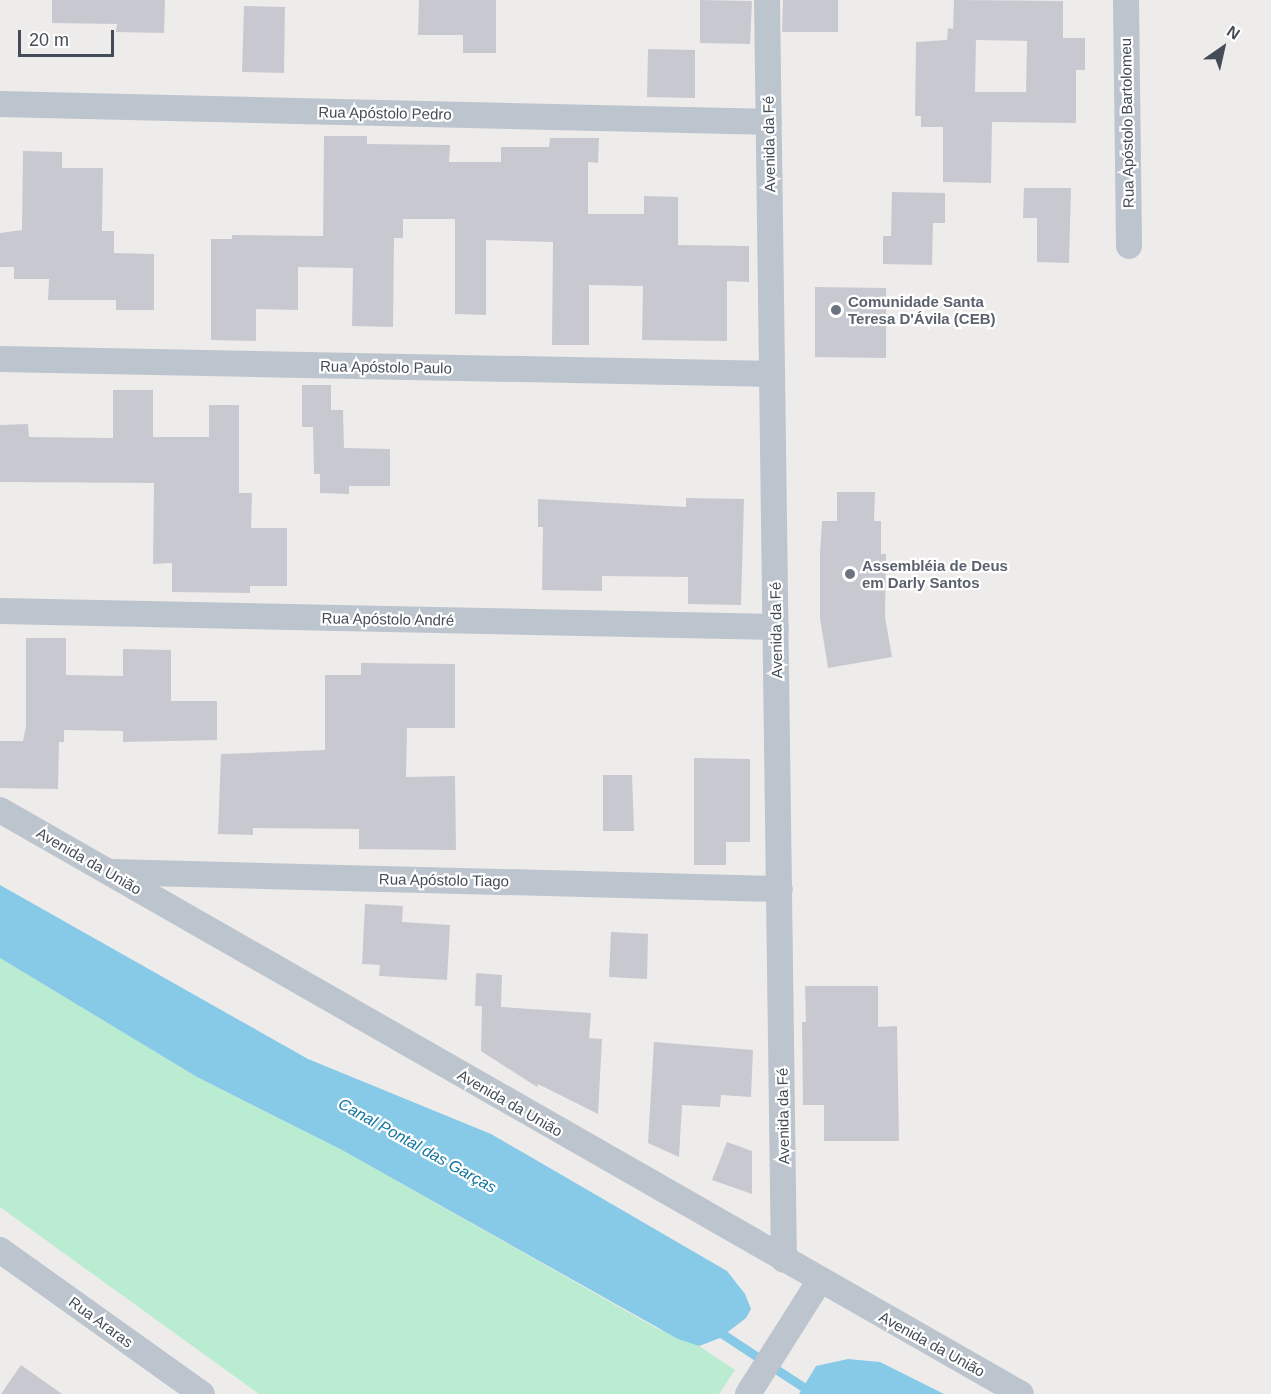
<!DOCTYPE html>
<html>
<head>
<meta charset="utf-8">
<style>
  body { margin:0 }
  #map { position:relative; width:1271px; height:1394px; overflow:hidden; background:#eeebeb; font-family:Helvetica,sans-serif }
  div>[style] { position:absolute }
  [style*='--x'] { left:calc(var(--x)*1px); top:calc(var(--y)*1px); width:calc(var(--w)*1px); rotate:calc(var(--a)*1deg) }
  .green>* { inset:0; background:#b9ecd1 }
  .water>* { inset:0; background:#87cae7 }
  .stream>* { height:9px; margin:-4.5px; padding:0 4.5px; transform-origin:4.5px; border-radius:4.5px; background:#87cae7 }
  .building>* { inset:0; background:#c8c9d0 }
  .street>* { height:26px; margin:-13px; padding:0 13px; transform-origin:13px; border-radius:13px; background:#bcc4cd }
  .dots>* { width:16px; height:16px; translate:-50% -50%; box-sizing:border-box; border:3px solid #fff; border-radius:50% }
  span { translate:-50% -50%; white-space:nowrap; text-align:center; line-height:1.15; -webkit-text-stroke:4.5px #fff; paint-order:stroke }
  .street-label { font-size:15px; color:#444d57 }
  .worship-label { font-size:15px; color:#5b616d; font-weight:700 }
  .left { translate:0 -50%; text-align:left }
  .water-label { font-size:16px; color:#11739e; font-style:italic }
  .north { position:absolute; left:1193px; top:18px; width:60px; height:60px; -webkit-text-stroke:4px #fff; paint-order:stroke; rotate:34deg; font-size:16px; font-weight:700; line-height:24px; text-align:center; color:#444d57 }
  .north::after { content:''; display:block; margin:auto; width:21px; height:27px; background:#444d57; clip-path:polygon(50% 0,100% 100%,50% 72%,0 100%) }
  .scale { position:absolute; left:18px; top:30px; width:96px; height:27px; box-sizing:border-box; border:3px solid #444d57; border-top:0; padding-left:8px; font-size:18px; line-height:21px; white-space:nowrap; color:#444d57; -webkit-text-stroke:4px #fff; paint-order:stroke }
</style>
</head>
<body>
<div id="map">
  <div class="green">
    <i style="clip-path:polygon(0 958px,197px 1077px,342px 1150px,656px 1328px,699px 1346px,735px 1370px,719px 1394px,259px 1394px,0 1207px)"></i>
  </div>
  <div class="water">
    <i style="clip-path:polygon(0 885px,308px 1059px,491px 1134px,727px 1271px,745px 1294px,751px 1309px,746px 1318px,720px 1338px,699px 1346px,678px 1339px,342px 1150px,197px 1077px,0 958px)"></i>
    <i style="clip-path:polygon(848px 1359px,880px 1362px,944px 1394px,799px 1394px,816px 1366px)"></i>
  </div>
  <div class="stream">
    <i style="--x:715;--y:1329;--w:118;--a:33.3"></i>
  </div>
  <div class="building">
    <i style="clip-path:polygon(52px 0,165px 0,164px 33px,116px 32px,117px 24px,52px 23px)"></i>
    <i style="clip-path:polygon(419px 0,496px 0,496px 53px,463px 53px,463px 35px,418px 35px)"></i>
    <i style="clip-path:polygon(700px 0,752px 1px,750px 44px,700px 43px)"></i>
    <i style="clip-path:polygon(783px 0,838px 0,838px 32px,782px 32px)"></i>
    <i style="clip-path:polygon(evenodd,954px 0,1063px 1px,1063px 38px,1085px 38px,1085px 70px,1076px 70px,1076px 123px,992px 122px,991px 183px,943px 182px,943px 127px,921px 127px,921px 116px,915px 116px,916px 42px,947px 40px,948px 28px,953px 29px,954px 0,976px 40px,1027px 41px,1026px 92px,975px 92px,976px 40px)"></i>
    <i style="clip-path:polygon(244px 6px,285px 7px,284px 73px,242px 72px)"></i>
    <i style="clip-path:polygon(648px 49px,695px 50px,695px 98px,647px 97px)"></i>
    <i style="clip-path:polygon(324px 136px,367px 136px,367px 144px,450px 145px,449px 162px,501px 162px,501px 147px,549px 147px,550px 138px,599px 138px,598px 163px,588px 162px,588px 214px,644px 214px,644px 196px,678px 197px,678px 245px,749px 246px,749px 282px,727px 281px,727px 341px,642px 340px,643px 286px,589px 285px,589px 345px,552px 345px,553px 242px,486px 240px,486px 315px,455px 314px,455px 219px,403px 219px,403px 238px,394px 238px,393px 327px,352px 326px,353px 268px,298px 267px,298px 310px,256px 309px,256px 341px,211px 340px,211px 239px,232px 239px,232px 235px,323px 236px)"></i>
    <i style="clip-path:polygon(23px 151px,62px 152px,62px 168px,103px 168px,102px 231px,114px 231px,114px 253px,154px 254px,154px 310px,116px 310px,116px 300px,48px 300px,49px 279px,14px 279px,14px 267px,0 267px,0 233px,22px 230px)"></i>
    <i style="clip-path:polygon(1024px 188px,1071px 188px,1069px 263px,1037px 262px,1037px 218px,1023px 218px)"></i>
    <i style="clip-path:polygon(892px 192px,945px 193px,945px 223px,933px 223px,932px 265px,883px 264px,883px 236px,891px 236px)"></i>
    <i style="clip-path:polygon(815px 287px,886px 288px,886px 358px,815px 357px)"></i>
    <i style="clip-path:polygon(302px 385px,331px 385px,331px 410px,343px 410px,344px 448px,390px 449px,390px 486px,349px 486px,349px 494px,320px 493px,320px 474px,314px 474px,313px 427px,302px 427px)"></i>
    <i style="clip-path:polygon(113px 390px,153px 390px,153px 437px,209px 437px,209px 405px,239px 405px,239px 493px,252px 493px,251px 528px,287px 528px,287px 586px,250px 586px,250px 593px,172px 592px,172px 563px,153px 564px,154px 483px,0 482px,0 425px,28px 424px,29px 437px,113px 438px)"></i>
    <i style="clip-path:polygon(837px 492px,875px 492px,874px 521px,881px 521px,881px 554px,886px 554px,885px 617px,892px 657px,828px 668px,820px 618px,820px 554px,822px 521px,837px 521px)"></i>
    <i style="clip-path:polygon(686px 498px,744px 499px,741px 605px,688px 604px,688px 577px,602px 576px,602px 591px,542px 590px,543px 527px,538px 527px,538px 499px,686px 507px)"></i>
    <i style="clip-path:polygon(26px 638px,66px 638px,66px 675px,123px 676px,123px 649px,171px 650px,171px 701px,217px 701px,217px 740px,123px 742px,123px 731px,64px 730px,64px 742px,59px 742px,58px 789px,0 788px,0 741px,23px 741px,26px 726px)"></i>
    <i style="clip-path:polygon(361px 663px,455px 664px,455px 728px,407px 728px,406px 777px,455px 776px,456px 850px,359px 849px,359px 829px,253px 828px,253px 835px,218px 834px,221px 754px,325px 750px,325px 675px,361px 675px)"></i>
    <i style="clip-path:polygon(694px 758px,750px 759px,750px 842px,726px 842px,726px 865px,694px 865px)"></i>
    <i style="clip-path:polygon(603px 775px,632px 775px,634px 831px,603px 831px)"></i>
    <i style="clip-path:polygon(365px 904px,403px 906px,402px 922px,450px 925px,447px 980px,379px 976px,380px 965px,362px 964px)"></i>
    <i style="clip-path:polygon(611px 932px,648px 934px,647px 979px,609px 977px)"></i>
    <i style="clip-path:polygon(476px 973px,502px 975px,501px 1007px,591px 1013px,589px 1038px,602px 1039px,598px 1114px,538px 1084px,537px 1087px,481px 1051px,482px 1006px,475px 1006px)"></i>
    <i style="clip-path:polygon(805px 986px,878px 986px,878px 1027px,897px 1026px,899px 1141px,824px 1141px,824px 1105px,803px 1105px,802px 1022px,806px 1022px)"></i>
    <i style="clip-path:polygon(654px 1042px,753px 1050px,751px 1097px,721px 1095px,720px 1107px,682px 1105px,679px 1157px,648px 1143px)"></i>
    <i style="clip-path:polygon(727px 1142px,752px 1151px,752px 1194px,712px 1180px)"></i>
    <i style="clip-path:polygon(21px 1365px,62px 1394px,1px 1394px)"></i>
  </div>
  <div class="street">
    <i style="--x:767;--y:0;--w:1260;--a:89.23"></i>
    <i style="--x:1126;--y:0;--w:246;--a:89.3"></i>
    <i style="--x:0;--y:104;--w:769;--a:1.34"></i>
    <i style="--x:0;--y:359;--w:772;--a:1.11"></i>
    <i style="--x:0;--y:611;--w:776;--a:1.18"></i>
    <i style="--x:0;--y:810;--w:1176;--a:29.77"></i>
    <i style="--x:111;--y:872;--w:669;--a:1.46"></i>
    <i style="--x:0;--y:1250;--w:248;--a:35.5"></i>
    <i style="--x:748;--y:1394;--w:135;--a:-57.7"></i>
  </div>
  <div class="dots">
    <i style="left:836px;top:310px;background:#6b7280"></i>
    <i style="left:850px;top:574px;background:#6b7280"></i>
  </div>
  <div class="street-label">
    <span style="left:385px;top:113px;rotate:1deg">Rua Apóstolo Pedro</span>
    <span style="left:1127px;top:123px;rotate:-91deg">Rua Apóstolo Bartolomeu</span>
    <span style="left:769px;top:144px;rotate:-91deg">Avenida da Fé</span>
    <span style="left:386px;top:367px;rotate:1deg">Rua Apóstolo Paulo</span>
    <span style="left:388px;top:619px;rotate:1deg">Rua Apóstolo André</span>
    <span style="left:776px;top:630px;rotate:-91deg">Avenida da Fé</span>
    <span style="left:89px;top:861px;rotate:30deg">Avenida da União</span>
    <span style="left:444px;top:880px;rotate:1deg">Rua Apóstolo Tiago</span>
    <span style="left:510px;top:1103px;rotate:30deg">Avenida da União</span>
    <span style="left:783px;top:1116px;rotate:-91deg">Avenida da Fé</span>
    <span style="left:101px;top:1322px;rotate:36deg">Rua Araras</span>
    <span style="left:932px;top:1344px;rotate:29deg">Avenida da União</span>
  </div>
  <div class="worship-label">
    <span class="left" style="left:848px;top:310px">Comunidade Santa<br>Teresa D'Ávila (CEB)</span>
    <span class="left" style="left:862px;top:574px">Assembléia de Deus<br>em Darly Santos</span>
  </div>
  <div class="water-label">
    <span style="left:417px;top:1146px;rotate:29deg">Canal Pontal das Garças</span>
  </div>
  <div class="north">N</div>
  <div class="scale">20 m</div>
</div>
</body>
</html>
